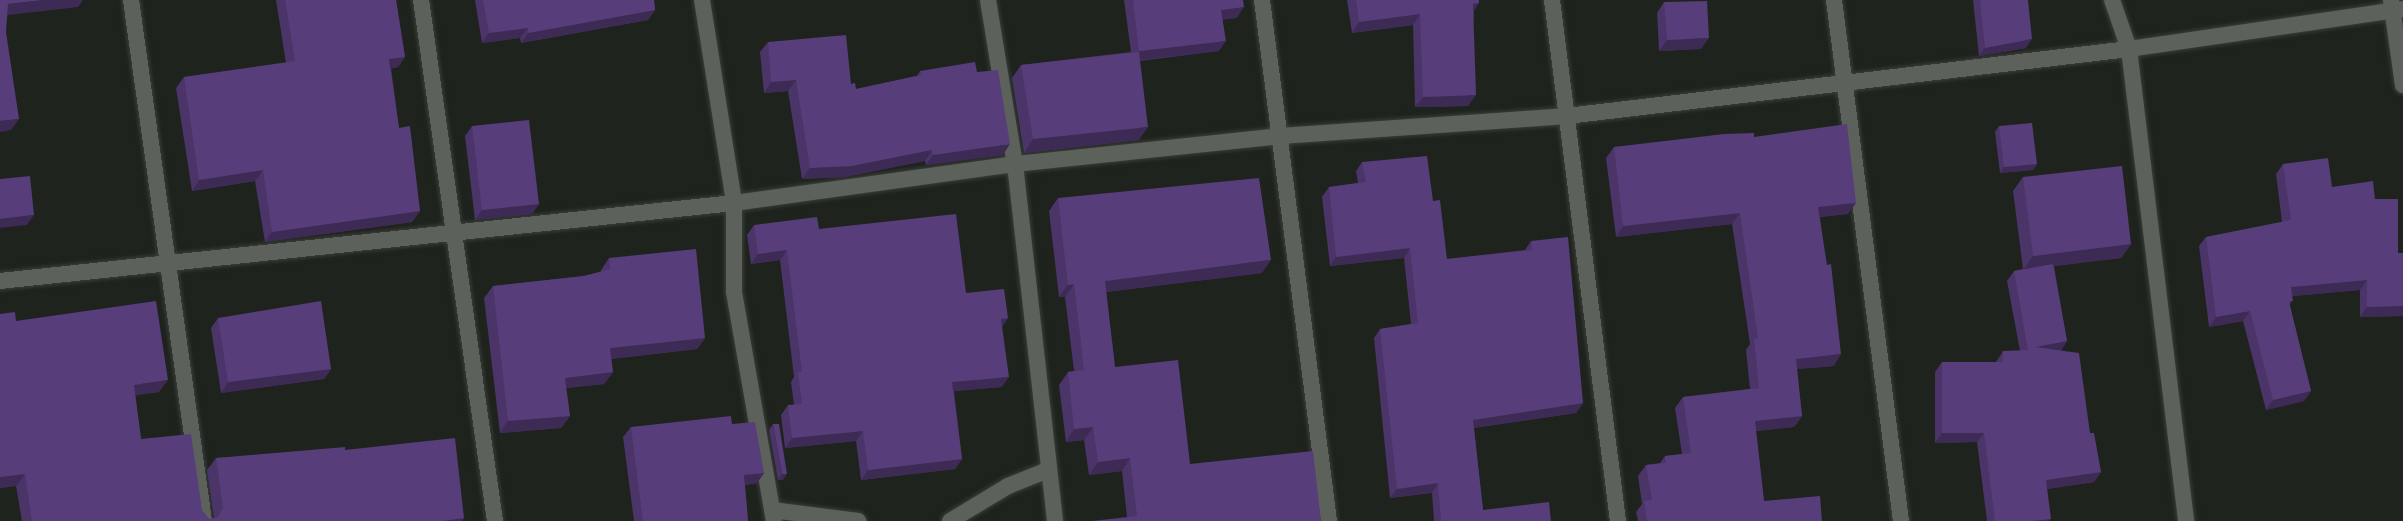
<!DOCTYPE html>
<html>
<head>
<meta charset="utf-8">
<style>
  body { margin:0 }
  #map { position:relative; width:2403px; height:521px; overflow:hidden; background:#1e231d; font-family:"Golos Text",sans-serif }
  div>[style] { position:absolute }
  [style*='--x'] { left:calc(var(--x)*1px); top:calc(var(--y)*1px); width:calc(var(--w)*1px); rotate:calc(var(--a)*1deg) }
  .roads { filter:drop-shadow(0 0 2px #3a3e39) drop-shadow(0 0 2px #3a3e39) }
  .minor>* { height:16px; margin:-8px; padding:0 8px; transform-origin:8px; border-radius:8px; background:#5c625b }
  .wall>* { inset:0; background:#4b3468 }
  .shaded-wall>* { inset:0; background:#3d2b55 }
  .building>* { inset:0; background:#573d79 }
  span { translate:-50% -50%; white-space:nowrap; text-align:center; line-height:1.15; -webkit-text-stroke:5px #151a14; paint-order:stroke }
</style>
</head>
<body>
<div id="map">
  <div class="roads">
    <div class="minor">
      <i style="--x:131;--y:0;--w:526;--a:82.02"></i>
      <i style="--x:421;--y:0;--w:526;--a:81.92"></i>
      <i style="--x:702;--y:0;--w:206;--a:81"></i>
      <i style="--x:734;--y:203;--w:89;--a:90"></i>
      <i style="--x:734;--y:292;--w:232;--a:80.1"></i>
      <i style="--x:988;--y:0;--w:166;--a:80.7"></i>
      <i style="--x:1015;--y:164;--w:359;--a:83.6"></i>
      <i style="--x:1262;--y:0;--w:525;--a:82.67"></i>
      <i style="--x:1552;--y:0;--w:525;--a:82.78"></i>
      <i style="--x:1834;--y:0;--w:525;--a:82.67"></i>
      <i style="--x:2112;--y:0;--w:52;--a:70.9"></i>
      <i style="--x:2129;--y:49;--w:475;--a:83.1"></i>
      <i style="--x:2391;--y:0;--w:86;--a:82"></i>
      <i style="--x:0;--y:281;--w:738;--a:-6.07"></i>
      <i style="--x:734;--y:203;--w:284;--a:-7.9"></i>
      <i style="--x:1015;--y:164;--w:267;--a:-6"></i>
      <i style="--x:1281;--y:136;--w:287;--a:-4"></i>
      <i style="--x:1567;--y:116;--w:566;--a:-6.8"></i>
      <i style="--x:2129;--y:49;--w:277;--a:-8.3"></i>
      <i style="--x:772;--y:510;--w:87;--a:7.3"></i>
      <i style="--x:950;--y:521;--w:68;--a:-31.1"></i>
      <i style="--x:1008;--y:486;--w:43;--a:-21.8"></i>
    </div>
  </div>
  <div class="wall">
    <i style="clip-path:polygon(276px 0,396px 0,405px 57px,398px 67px,391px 68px,399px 128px,420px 211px,412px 222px,265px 242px,255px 181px,192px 191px,176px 88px,184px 77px,286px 63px)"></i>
    <i style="clip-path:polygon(475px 0,654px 0,655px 10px,648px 20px,521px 43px,520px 38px,482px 43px)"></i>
    <i style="clip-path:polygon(1124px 0,1243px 0,1237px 18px,1223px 19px,1219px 51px,1140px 61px,1139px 140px,1024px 153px,1012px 78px,1021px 65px,1131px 52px)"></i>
    <i style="clip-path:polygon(1347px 0,1479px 0,1474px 11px,1468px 106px,1415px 107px,1413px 25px,1352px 33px)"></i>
    <i style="clip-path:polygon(1973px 0,2028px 0,2026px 48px,1979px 56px)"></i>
    <i style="clip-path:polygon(1664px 2px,1701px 49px,1659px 51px,1657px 13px)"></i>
    <i style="clip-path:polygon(768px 42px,851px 84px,856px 89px,917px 76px,920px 71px,977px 72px,1003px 155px,926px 165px,925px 161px,844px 177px,802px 179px,788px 91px,764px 93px,760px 52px)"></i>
    <i style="clip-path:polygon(472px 126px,539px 204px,532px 214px,475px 220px,465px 136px)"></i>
    <i style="clip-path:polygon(1999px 126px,2037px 164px,2033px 170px,2000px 173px,1995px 132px)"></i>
    <i style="clip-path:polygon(1754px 137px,1848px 214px,1820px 217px,1834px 366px,1797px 369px,1802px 416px,1794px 427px,1756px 431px,1764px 501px,1822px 521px,1638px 521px,1636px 512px,1642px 504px,1638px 476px,1646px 465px,1660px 463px,1665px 456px,1682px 454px,1675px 408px,1683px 397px,1750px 389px,1746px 350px,1750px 344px,1732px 224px,1616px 237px,1606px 158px,1614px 147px)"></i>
    <i style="clip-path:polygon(1362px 162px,1433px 201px,1447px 259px,1525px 250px,1531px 241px,1583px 403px,1576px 413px,1474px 428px,1483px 510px,1551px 521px,1434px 521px,1432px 493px,1390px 498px,1374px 338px,1380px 329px,1411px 324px,1404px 258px,1330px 266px,1322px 197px,1329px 187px,1358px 183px,1356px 171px)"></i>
    <i style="clip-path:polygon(2283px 164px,2332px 187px,2375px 199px,2398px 253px,2403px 253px,2403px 316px,2360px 317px,2360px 290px,2292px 296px,2290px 306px,2311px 391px,2304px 401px,2266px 410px,2243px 321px,2209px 327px,2199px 246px,2206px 237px,2282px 222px,2276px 174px)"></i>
    <i style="clip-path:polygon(2023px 177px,2131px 244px,2121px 258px,2054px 266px,2067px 341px,2061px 350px,2090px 433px,2101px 472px,2094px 482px,2047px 489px,2049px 521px,1987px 521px,1977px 442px,1935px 443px,1935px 372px,1942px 362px,1996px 362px,2003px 351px,2020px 351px,2007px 281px,2014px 271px,2023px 269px,2013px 191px)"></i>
    <i style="clip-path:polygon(1058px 198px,1262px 273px,1106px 292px,1115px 367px,1190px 464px,1321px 521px,1127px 517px,1122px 471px,1089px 475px,1084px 440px,1066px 442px,1059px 385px,1068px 372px,1074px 371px,1065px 297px,1059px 297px,1049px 211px)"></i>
    <i style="clip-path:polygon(754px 225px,819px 229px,966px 293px,1008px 318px,1002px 327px,1002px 387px,954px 391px,962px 459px,955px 469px,861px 480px,856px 441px,785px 448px,781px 415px,788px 405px,794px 405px,791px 382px,794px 377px,780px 260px,751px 264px,747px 235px)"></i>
    <i style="clip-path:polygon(609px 258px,705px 338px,697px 349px,611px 359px,613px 372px,604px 384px,566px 388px,570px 416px,561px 428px,500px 433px,484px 298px,493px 286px,584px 276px,601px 272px,601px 270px)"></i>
    <i style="clip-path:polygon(0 314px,159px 392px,135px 395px,141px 439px,209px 519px,214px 518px,207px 470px,216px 458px,345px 450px,464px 518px,462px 521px,22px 521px,16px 486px,0 488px)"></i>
    <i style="clip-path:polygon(218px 318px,331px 369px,324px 379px,221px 393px,211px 328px)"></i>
    <i style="clip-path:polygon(732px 424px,764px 473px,757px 483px,745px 485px,748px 521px,634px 521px,623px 437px,631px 427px)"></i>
    <i style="clip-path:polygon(773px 424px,783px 480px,778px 480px,769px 430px)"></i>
  </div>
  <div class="shaded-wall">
    <i style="clip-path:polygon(44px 0,83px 0,78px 7px,0 16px,8px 4px)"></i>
    <i style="clip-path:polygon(1479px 3px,1472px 14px,1473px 4px)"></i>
    <i style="clip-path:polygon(1244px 7px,1237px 18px,1214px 21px,1221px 10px)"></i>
    <i style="clip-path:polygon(655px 10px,648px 20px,521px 43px,528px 33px)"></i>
    <i style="clip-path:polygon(1420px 14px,1413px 25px,1352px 33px,1359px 22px)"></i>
    <i style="clip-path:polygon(528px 28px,520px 38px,482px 43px,489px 33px)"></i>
    <i style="clip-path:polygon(1709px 38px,1701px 49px,1659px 51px,1667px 40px)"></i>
    <i style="clip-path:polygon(2032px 39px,2026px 48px,1979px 56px,1985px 48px)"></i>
    <i style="clip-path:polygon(1226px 41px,1219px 51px,1132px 61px,1139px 51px)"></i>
    <i style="clip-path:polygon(405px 57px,398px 67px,382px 70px,389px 59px)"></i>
    <i style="clip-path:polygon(796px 80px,788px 91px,764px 93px,771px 82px)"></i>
    <i style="clip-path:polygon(1476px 95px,1468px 106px,1415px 107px,1423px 97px)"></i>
    <i style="clip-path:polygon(19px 119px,11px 130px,0 132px,0 121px)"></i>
    <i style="clip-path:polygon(1148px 127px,1139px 140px,1024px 153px,1033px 139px)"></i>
    <i style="clip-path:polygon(1010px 144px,1003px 155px,926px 165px,933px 155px)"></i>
    <i style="clip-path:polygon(932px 150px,925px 161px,844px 177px,802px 179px,810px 168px)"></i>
    <i style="clip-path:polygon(2037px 164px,2033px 170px,2000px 173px,2004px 167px)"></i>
    <i style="clip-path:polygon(263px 170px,255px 181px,192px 191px,199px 180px)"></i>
    <i style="clip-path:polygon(1856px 203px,1848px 214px,1810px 218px,1818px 207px)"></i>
    <i style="clip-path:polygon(539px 204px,532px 214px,475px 220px,482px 210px)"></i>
    <i style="clip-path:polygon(420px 211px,412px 222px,265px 242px,272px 232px)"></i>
    <i style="clip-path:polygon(1740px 213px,1732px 224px,1616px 237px,1623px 226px)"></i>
    <i style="clip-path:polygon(34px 215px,27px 225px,0 228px,0 219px)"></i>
    <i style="clip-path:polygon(2131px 244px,2121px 258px,2023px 270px,2033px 256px)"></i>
    <i style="clip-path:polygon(1410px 248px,1404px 258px,1330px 266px,1336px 257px)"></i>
    <i style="clip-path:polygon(787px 250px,780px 260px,751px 264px,758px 254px)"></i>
    <i style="clip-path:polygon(1271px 260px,1262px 273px,1096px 293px,1105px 281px)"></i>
    <i style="clip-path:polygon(2367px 280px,2360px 290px,2284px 297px,2291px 287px)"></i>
    <i style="clip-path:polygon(1074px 284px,1065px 297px,1059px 297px,1068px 285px)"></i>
    <i style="clip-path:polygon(2403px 306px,2403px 316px,2360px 317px,2367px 307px)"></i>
    <i style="clip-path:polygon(2250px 311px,2243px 321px,2209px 327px,2216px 317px)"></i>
    <i style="clip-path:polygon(1008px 318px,1001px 328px,1001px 319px)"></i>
    <i style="clip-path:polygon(705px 338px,697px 349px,602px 360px,610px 348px)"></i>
    <i style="clip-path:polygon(2067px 341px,2061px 351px,2035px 347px)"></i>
    <i style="clip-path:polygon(1841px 354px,1834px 366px,1788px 370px,1796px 359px)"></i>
    <i style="clip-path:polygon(331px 369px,324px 379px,221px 393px,228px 382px)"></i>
    <i style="clip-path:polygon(613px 372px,604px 384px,557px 389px,565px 378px)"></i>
    <i style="clip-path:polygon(1009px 377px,1002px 387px,945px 392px,952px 382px)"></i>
    <i style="clip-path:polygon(168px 380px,159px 392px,125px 397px,134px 385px)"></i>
    <i style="clip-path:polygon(2311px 391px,2304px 401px,2266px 410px,2273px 400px)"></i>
    <i style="clip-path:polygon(1583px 403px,1576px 413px,1466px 429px,1473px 420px)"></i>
    <i style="clip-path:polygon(570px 416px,561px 428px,500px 433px,508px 421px)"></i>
    <i style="clip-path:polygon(1802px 416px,1794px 427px,1747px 432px,1755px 421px)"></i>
    <i style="clip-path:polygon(1093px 427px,1084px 440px,1066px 442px,1074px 429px)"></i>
    <i style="clip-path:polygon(863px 431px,856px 441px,785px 448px,792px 438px)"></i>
    <i style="clip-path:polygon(1942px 433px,1984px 433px,1977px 442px,1935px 443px)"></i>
    <i style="clip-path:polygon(1130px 458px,1122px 471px,1089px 475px,1098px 462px)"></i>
    <i style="clip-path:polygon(962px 459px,955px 469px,861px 480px,868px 470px)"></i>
    <i style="clip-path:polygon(2101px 472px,2094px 482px,2039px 490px,2046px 480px)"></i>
    <i style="clip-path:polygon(764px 473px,757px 483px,737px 486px,744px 475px)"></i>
    <i style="clip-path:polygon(25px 474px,16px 486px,0 488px,0 477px)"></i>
    <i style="clip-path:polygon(782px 474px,787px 474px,783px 480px,778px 480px)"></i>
    <i style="clip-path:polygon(1438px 483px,1432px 493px,1390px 498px,1397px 489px)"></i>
    <i style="clip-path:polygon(464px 518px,462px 521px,442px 521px)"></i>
    <i style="clip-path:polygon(2051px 519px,2049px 521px,2031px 521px)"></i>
  </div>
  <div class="building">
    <i style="clip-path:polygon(0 0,44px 0,8px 4px,6px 32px,19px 119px,0 121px)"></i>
    <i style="clip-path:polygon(285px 0,396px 0,405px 57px,389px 59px,399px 128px,410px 126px,420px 211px,272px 232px,263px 170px,199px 180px,184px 77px,295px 61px)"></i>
    <i style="clip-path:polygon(483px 0,654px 0,655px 10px,528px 33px,528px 28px,489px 33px)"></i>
    <i style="clip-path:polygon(1133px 0,1243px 0,1244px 7px,1221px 10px,1226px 41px,1139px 51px)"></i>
    <i style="clip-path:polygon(1356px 0,1479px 0,1479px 3px,1473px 4px,1476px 95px,1423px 97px,1420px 14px,1359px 22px)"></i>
    <i style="clip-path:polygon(1980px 0,2028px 0,2032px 39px,1985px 48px)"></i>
    <i style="clip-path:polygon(1707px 1px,1709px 38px,1667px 40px,1664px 2px)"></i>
    <i style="clip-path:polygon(846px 35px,851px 84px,855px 83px,856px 89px,921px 75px,920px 71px,975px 62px,977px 72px,998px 70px,1010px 144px,933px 155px,932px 150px,852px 166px,810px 168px,796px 80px,771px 82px,768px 42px)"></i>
    <i style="clip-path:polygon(1139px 52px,1148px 127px,1033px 139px,1021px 65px)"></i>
    <i style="clip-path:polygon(529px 120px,539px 204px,482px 210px,472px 126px)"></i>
    <i style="clip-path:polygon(2032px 123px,2037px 164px,2004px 167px,1999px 126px)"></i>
    <i style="clip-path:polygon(1847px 124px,1856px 203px,1818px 207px,1827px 265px,1831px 264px,1841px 354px,1796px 359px,1802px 416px,1755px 421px,1764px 501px,1820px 496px,1822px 521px,1647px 521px,1644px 501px,1652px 500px,1646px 465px,1666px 463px,1665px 456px,1691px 453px,1683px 397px,1759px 388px,1754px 339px,1758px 338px,1740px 213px,1623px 226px,1614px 147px,1724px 134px,1754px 133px,1754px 137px)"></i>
    <i style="clip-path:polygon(1427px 156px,1433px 201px,1440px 200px,1447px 259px,1532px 250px,1531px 241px,1568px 237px,1583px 403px,1473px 420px,1483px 510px,1549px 502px,1551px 521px,1441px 521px,1438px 483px,1397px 489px,1380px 329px,1418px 323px,1410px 248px,1336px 257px,1329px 187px,1366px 182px,1362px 162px)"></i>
    <i style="clip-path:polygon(2328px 158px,2332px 187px,2373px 181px,2375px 199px,2398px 199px,2398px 253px,2403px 253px,2403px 306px,2367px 307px,2367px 280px,2291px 287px,2293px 301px,2289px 302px,2311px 391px,2273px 400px,2250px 311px,2216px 317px,2206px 237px,2291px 220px,2283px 164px)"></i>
    <i style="clip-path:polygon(2122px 166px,2131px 244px,2033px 256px,2023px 177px)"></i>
    <i style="clip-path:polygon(30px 176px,34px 215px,0 219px,0 179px)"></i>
    <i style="clip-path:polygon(1259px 178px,1271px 260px,1105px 281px,1115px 367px,1178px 360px,1190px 464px,1313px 451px,1321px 521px,1092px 521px,1137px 516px,1130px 458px,1098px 462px,1093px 427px,1074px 429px,1068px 372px,1084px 370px,1074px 284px,1068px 285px,1058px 198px)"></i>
    <i style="clip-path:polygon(956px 214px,966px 293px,1004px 289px,1008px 318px,1001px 319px,1009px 377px,952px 382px,962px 459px,868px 470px,863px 431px,792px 438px,788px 405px,802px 404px,798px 372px,802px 372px,787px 250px,758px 254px,754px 225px,817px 217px,819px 229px)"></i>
    <i style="clip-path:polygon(696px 249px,705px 338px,610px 348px,613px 372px,565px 378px,570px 416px,508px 421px,493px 286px,584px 276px,610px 269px,609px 258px)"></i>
    <i style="clip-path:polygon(2053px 264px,2067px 341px,2035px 347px,2079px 353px,2090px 433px,2094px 433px,2101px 472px,2046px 480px,2051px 519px,2031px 521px,1995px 521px,1984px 433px,1942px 433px,1942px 362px,2003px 362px,2003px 351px,2028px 350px,2014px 271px)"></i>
    <i style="clip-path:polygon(156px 301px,168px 380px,134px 385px,141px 439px,191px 434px,202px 510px,209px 519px,218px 517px,223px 508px,216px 458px,345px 447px,345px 450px,455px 438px,464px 518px,442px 521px,32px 521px,25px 474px,0 477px,0 314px,15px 312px,16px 321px)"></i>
    <i style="clip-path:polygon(321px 301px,331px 369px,228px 382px,218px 318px)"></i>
    <i style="clip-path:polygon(731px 416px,732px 424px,755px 422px,764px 473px,744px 475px,748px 521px,643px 521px,631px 427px)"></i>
    <i style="clip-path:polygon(773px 424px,779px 424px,787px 474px,782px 474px)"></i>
  </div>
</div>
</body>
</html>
